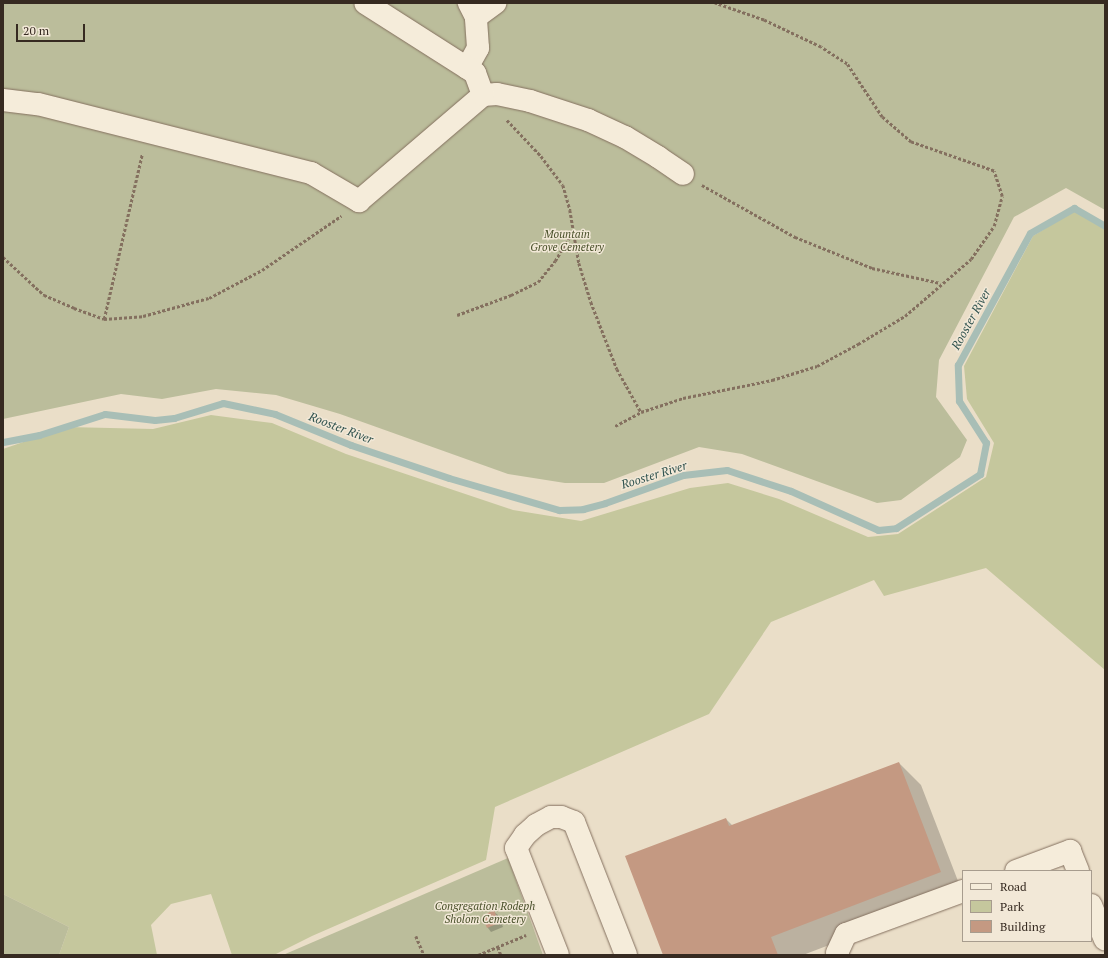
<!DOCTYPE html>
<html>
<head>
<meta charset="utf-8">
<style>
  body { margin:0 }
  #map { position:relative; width:1108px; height:958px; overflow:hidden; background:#eadec8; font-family:"PT Serif",serif }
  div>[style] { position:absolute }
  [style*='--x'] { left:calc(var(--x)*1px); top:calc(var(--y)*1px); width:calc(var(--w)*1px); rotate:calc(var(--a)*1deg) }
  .green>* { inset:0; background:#c5c79d }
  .cemetery>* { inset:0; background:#bbbd9b }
  .shadow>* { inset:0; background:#0003 }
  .stream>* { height:7px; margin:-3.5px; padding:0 3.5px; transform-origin:3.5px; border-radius:3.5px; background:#a8beb6 }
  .building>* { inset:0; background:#c49982 }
  .path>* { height:2.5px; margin-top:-1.25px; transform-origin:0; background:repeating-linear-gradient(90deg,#84705f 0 3px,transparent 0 5px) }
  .roads { filter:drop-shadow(0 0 1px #84705f) drop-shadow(0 0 1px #84705f) }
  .minor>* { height:22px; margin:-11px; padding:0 11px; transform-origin:11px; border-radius:11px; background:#f5ecda }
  span { translate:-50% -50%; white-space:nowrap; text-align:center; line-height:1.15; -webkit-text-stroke:3px #f2e8d7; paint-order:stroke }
  .park-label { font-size:11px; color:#49502a; font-style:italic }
  .water-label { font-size:12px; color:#325450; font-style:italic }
  .frame { position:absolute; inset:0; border:4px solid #362a21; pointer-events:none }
  .legend { position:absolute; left:962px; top:870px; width:130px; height:72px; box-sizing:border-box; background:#f2e8d7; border:1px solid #a79c8e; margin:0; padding:5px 7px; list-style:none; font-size:12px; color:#362a21 }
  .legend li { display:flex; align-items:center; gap:8px; height:20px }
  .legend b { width:20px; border:1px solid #a79c8e }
  .scale { position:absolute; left:16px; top:24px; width:69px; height:18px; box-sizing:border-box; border:2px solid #362a21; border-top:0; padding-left:5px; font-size:12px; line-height:14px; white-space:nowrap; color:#362a21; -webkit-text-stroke:3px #f2e8d7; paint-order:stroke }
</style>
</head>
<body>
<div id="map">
  <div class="green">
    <i style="clip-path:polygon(1074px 211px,1105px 229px,1105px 670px,986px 568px,884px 596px,874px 580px,771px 622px,709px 714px,495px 807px,486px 860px,312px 936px,274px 955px,232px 955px,211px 894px,171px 904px,151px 925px,157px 955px,59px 955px,69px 927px,3px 894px,3px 449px,67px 427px,153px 429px,211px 415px,272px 423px,346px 454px,513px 510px,581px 521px,690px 488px,728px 483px,779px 499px,868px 537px,898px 534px,986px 477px,994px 443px,967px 399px,964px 366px,1033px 236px)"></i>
  </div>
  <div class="cemetery">
    <i style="clip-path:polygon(3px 3px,1105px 3px,1105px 210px,1066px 188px,1014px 217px,939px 360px,936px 397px,967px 440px,960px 457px,901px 500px,877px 503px,742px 454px,699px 447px,604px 483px,565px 483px,508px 474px,340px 414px,276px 395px,216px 389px,162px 399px,121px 394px,3px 419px)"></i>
    <i style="clip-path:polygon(508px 858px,543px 955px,283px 955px)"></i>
    <i style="clip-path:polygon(3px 894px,69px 927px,59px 955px,3px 955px)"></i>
  </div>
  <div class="shadow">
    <i style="clip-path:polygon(899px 763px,921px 785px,963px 894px,803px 955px,664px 955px,726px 819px,733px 826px)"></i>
    <i style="clip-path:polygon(494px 912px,498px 915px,503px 927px,491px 932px,488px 928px,483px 916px)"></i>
  </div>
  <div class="stream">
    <i style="--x:3;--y:442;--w:37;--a:-11"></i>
    <i style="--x:39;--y:435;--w:69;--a:-17.7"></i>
    <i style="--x:105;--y:414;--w:50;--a:6.8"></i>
    <i style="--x:155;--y:420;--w:19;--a:-6"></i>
    <i style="--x:174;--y:418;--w:51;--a:-17"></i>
    <i style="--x:223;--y:403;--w:53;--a:11.9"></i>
    <i style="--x:275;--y:414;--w:82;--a:22.2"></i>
    <i style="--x:351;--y:445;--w:103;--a:18.6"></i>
    <i style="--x:449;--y:478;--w:115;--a:16.2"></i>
    <i style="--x:559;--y:510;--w:24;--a:-2"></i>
    <i style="--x:583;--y:509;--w:23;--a:-15"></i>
    <i style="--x:605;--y:503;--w:83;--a:-19.7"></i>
    <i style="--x:683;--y:475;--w:44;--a:-6.5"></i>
    <i style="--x:727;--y:470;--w:67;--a:18.2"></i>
    <i style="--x:791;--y:491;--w:95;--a:24.1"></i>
    <i style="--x:878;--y:530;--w:18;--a:-6"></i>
    <i style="--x:896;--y:528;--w:100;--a:-32.7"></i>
    <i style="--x:980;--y:474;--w:32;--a:-79"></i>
    <i style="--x:986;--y:443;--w:50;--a:-122.7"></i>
    <i style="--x:959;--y:401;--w:36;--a:-92"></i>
    <i style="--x:958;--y:365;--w:150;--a:-61.4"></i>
    <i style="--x:1030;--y:233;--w:51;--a:-29.6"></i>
    <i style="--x:1074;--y:208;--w:36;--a:30"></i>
  </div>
  <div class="building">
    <i style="clip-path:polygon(899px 762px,941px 872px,771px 937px,778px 955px,663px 955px,625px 856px,726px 818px,729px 826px)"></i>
    <i style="clip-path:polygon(494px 910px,499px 923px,487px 928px,482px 916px)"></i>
  </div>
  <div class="path">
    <i style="--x:507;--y:120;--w:50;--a:46.6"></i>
    <i style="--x:541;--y:156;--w:36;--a:53"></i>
    <i style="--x:563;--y:185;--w:26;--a:74"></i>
    <i style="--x:570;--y:210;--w:54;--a:80.4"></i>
    <i style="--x:579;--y:263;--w:41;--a:72.9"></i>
    <i style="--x:591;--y:302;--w:72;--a:68.8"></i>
    <i style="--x:617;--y:369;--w:49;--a:60.8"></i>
    <i style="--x:702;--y:185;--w:107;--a:29.2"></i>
    <i style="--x:795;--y:237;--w:83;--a:21.9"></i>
    <i style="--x:872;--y:268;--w:70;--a:12.4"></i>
    <i style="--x:3;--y:257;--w:56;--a:42.8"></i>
    <i style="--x:44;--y:295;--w:33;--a:23"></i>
    <i style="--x:74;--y:308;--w:32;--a:20"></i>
    <i style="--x:104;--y:319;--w:39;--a:-4"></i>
    <i style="--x:143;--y:316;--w:68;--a:-15.3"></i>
    <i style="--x:209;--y:298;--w:60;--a:-27.8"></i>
    <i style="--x:262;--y:270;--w:96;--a:-34.4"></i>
    <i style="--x:457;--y:315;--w:58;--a:-20.3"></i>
    <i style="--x:511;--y:295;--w:30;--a:-26"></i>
    <i style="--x:538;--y:282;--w:27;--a:-51"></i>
    <i style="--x:555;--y:261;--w:33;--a:-59"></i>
    <i style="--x:104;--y:319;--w:169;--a:-77"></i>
    <i style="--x:615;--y:426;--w:30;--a:-28"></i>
    <i style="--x:641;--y:412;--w:44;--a:-18.4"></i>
    <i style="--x:683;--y:398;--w:91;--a:-11.4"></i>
    <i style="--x:772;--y:380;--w:47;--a:-17.3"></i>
    <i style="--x:817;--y:366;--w:47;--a:-28.2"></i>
    <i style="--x:858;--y:344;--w:55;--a:-30.8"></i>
    <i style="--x:905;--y:316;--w:87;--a:-40.8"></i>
    <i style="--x:971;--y:259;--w:40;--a:-55.1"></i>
    <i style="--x:994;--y:226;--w:31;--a:-75"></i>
    <i style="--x:1002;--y:196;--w:26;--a:-108"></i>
    <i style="--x:994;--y:171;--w:88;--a:-160.7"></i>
    <i style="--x:911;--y:142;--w:38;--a:-139"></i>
    <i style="--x:882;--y:117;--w:64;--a:-123.4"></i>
    <i style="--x:847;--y:64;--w:31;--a:-147"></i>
    <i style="--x:821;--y:47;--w:63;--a:-154.7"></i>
    <i style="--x:764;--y:20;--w:52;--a:-160.9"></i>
    <i style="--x:416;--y:936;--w:21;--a:67"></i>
    <i style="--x:498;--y:947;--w:9;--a:69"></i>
    <i style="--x:478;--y:955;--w:52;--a:-22.6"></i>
  </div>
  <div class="roads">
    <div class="minor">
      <i style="--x:476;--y:17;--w:24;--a:-36"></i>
      <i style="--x:467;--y:68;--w:23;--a:-61"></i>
      <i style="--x:478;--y:48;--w:31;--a:-94"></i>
      <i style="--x:476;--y:17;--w:16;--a:-117"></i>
      <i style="--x:483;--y:95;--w:14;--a:-4"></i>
      <i style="--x:497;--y:94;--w:34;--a:12"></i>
      <i style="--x:530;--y:101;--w:61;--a:18.1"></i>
      <i style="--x:588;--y:120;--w:41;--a:24.7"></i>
      <i style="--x:625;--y:137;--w:39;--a:31"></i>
      <i style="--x:658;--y:157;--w:30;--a:34"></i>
      <i style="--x:3;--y:100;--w:35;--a:7"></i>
      <i style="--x:38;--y:104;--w:282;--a:14.2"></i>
      <i style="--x:311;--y:173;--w:56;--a:30.3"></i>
      <i style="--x:359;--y:201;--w:163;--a:-40.5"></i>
      <i style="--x:483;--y:95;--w:23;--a:-110"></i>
      <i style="--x:475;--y:73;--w:130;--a:-147.5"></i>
      <i style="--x:1016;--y:871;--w:58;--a:-20.3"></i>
      <i style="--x:1070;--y:851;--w:22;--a:68"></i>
      <i style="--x:1091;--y:905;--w:37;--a:68"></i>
      <i style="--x:558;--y:955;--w:115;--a:-111.4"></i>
      <i style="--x:516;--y:848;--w:16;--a:-55"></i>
      <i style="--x:525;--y:835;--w:15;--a:-42"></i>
      <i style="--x:536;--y:825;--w:17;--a:-28"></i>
      <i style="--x:551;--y:817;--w:10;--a:0"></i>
      <i style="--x:561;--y:817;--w:14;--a:21"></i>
      <i style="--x:574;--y:822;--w:143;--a:68.6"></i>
      <i style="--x:838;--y:955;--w:2;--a:-117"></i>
      <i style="--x:837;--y:953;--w:21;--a:-65"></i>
      <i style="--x:846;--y:934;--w:125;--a:-20.2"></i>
    </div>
  </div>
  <div class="park-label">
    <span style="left:567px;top:241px">Mountain<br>Grove Cemetery</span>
    <span style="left:485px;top:913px">Congregation Rodeph<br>Sholom Cemetery</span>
  </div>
  <div class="water-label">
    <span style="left:971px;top:319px;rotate:-61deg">Rooster River</span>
    <span style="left:341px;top:428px;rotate:21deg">Rooster River</span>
    <span style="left:654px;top:475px;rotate:-17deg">Rooster River</span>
  </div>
  <div class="frame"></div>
  <ul class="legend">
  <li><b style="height:5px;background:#f5ecda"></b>Road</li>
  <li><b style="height:11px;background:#c5c79d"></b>Park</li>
  <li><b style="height:11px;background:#c49982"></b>Building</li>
  </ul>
  <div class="scale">20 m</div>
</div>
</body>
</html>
